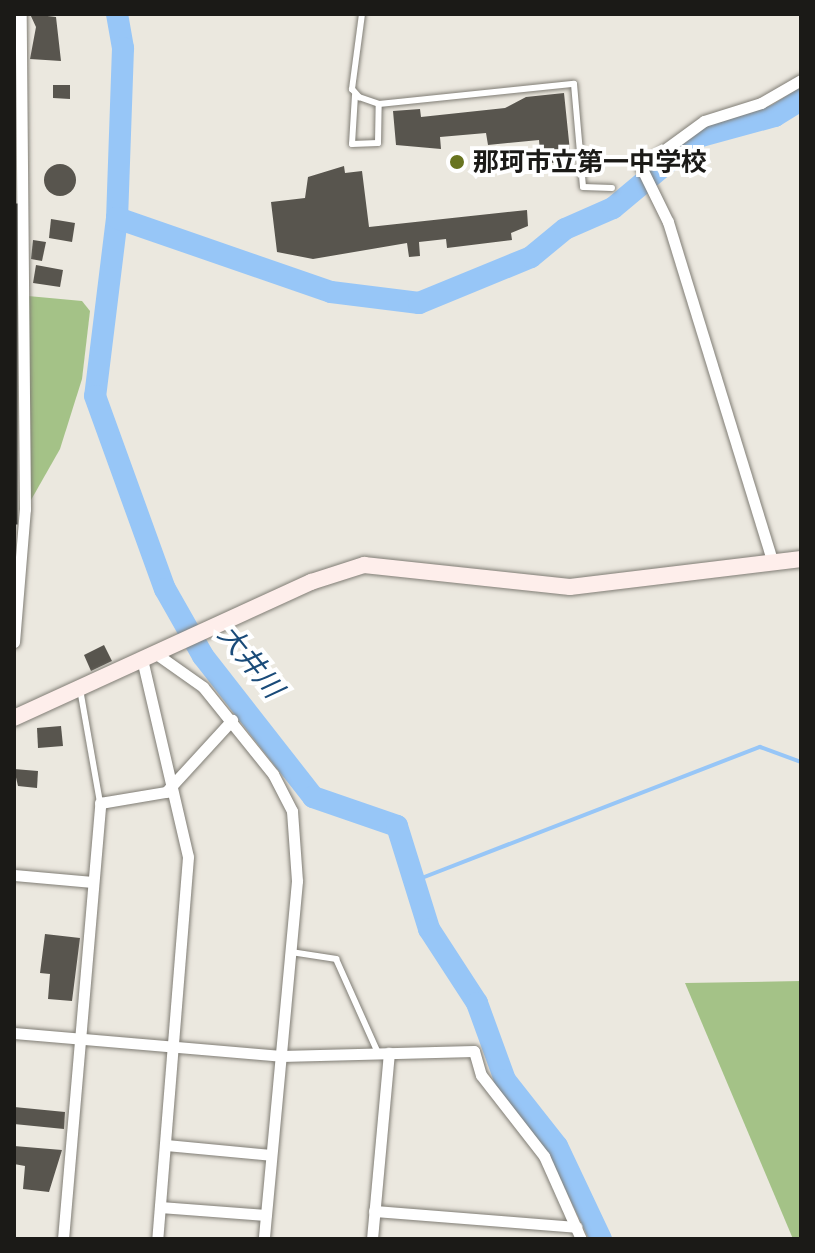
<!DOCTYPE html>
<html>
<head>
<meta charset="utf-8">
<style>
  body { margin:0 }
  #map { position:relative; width:815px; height:1253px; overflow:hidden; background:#ebe8df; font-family:Quicksand,"Noto Sans JP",sans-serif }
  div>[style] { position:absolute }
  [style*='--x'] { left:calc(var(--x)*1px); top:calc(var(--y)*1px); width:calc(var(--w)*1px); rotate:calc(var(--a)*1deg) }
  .forest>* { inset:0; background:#a4c287 }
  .stream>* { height:4px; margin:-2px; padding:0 2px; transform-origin:2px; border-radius:2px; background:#97c6f7 }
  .river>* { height:22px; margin:-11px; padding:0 11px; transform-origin:11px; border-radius:11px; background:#97c6f7 }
  .building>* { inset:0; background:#58554e }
  .round { border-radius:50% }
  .roads { filter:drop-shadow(0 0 2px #807d75) drop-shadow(0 0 2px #807d75) }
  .lane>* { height:6px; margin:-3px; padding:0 3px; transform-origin:3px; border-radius:3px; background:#fff }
  .street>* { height:11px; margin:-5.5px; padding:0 5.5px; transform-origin:5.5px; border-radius:5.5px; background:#fff }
  .secondary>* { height:16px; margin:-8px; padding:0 8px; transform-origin:8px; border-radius:8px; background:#feeeeb }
  .rail>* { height:7px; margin-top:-3.5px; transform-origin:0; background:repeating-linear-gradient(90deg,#fff 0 12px,#32312d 0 24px); box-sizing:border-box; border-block:2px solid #32312d }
  .dots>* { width:22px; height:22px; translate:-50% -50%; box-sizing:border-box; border:4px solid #fff; border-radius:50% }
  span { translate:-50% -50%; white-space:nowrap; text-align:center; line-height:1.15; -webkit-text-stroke:8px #fff; paint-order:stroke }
  .poi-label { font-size:26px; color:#1b1a17; font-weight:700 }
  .left { translate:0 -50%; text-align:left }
  .water-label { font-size:28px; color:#1a4b79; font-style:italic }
  .frame { position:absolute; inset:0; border:16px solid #1b1a17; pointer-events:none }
</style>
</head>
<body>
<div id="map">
  <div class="forest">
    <i style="clip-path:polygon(28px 296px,82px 301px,90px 311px,82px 379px,60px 449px,31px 500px)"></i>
    <i style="clip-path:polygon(801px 981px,801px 1239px,793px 1239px,685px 983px)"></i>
  </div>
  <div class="stream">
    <i style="--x:414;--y:881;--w:371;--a:-21.2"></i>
    <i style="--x:760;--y:747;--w:44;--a:20.1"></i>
  </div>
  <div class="river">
    <i style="--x:117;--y:14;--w:35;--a:80"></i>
    <i style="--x:123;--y:48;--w:170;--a:92"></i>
    <i style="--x:117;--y:218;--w:179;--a:97"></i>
    <i style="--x:95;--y:396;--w:205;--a:70.1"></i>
    <i style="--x:165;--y:589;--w:77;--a:60.4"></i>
    <i style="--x:203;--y:656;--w:179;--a:52"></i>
    <i style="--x:313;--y:797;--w:89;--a:19"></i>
    <i style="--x:397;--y:826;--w:108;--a:72.7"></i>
    <i style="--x:429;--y:929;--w:88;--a:57"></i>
    <i style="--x:477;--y:1003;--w:82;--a:70"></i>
    <i style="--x:505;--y:1080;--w:84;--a:51.8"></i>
    <i style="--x:557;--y:1146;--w:103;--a:64.7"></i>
    <i style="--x:117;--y:218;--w:226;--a:19.1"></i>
    <i style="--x:331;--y:292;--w:89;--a:7.1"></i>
    <i style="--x:419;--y:303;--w:121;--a:-22.3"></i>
    <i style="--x:531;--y:257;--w:44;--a:-39.5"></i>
    <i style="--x:565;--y:229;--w:52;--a:-23.6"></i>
    <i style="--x:613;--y:208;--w:111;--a:-39.9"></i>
    <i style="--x:698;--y:137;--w:80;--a:-15.3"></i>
    <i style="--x:775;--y:116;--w:31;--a:-32"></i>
  </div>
  <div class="building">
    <i style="clip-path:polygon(30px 14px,56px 17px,61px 61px,30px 59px,36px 27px)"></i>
    <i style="clip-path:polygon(53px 85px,70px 85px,70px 99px,53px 98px)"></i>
    <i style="clip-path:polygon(564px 93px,571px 161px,541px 164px,539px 140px,488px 145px,486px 133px,440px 137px,441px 149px,396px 145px,393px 111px,420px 109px,421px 117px,505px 108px,526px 97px)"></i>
    <i class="round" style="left:44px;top:164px;width:32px;height:32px"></i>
    <i style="clip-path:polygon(344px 166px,345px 173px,362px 171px,369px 227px,527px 210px,528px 226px,511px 233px,512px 240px,447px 248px,446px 239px,419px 242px,420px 256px,409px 257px,407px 243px,313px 259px,277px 252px,271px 202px,305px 198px,308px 177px)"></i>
    <i style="clip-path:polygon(51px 219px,75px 223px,72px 242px,49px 238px)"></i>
    <i style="clip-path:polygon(33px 240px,46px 242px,42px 261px,31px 259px)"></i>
    <i style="clip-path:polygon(36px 265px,63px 270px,60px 287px,33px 283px)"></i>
    <i style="clip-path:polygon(104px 645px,112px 661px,91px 671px,84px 655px)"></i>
    <i style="clip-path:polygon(61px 726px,63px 746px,38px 748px,37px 728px)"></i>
    <i style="clip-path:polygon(14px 769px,38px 771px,37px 788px,18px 786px)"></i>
    <i style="clip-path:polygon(45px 934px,80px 938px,72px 1001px,48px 999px,50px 974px,40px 973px)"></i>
    <i style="clip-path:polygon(14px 1107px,65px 1112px,64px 1129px,14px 1124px)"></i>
    <i style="clip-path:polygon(14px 1146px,62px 1150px,49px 1192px,23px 1189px,25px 1166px,14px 1164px)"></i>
  </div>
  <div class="roads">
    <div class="lane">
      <i style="--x:362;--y:14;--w:76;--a:97.6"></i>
      <i style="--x:352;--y:89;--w:11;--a:49"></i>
      <i style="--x:359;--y:97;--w:21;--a:19"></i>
      <i style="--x:379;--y:104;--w:196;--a:-5.9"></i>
      <i style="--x:574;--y:84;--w:103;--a:85"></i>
      <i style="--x:583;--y:187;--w:29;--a:2"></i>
      <i style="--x:355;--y:95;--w:49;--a:93.5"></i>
      <i style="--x:352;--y:144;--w:26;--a:-2"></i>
      <i style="--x:378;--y:143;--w:39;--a:-89"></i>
      <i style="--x:80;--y:689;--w:116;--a:80"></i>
      <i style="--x:291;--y:952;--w:46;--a:8.8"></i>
      <i style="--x:336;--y:959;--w:103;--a:65.9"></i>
    </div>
    <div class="street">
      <i style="--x:772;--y:560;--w:354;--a:-107.1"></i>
      <i style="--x:668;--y:222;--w:61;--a:-116.1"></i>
      <i style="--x:641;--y:167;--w:78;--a:-36.1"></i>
      <i style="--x:704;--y:121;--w:60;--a:-17.5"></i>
      <i style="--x:761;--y:103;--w:46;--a:-29.9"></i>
      <i style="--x:14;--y:642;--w:133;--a:-85.3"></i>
      <i style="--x:25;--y:509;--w:495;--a:-90.5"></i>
      <i style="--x:155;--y:653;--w:59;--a:35.3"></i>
      <i style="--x:203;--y:687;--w:112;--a:51.2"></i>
      <i style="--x:273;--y:774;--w:42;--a:62.8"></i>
      <i style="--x:292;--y:811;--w:70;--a:85.9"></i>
      <i style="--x:297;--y:881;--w:360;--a:95.3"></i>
      <i style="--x:142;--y:659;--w:203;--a:76.9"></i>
      <i style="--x:188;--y:857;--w:383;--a:94.6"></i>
      <i style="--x:14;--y:875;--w:79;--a:5.1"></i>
      <i style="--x:14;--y:1033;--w:268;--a:4.9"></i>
      <i style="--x:281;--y:1056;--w:193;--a:-1.5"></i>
      <i style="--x:474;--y:1051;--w:25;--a:74"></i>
      <i style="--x:481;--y:1075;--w:103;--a:52.1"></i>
      <i style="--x:544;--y:1156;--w:91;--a:66"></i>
      <i style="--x:166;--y:1145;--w:105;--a:5.4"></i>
      <i style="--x:160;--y:1207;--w:106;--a:4.3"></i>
      <i style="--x:374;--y:1211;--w:203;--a:4.5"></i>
      <i style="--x:63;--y:1239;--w:438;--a:-85.1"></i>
      <i style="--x:100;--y:803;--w:67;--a:-9.5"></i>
      <i style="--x:166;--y:792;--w:98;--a:-47.5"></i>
      <i style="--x:372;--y:1239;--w:187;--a:-84.8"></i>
    </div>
    <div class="secondary">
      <i style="--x:14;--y:718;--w:327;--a:-24.6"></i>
      <i style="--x:311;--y:582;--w:56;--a:-17.8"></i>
      <i style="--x:364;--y:565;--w:207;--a:6.1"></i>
      <i style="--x:570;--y:587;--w:233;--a:-6.9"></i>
    </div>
  </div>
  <div class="rail">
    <i style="--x:14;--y:203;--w:321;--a:90"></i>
  </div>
  <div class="dots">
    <i style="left:457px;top:162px;background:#68741f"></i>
  </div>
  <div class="poi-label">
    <span class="left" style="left:473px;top:162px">那珂市立第一中学校</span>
  </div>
  <div class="water-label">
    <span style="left:251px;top:661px;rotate:51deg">大井川</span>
  </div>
  <div class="frame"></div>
</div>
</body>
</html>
